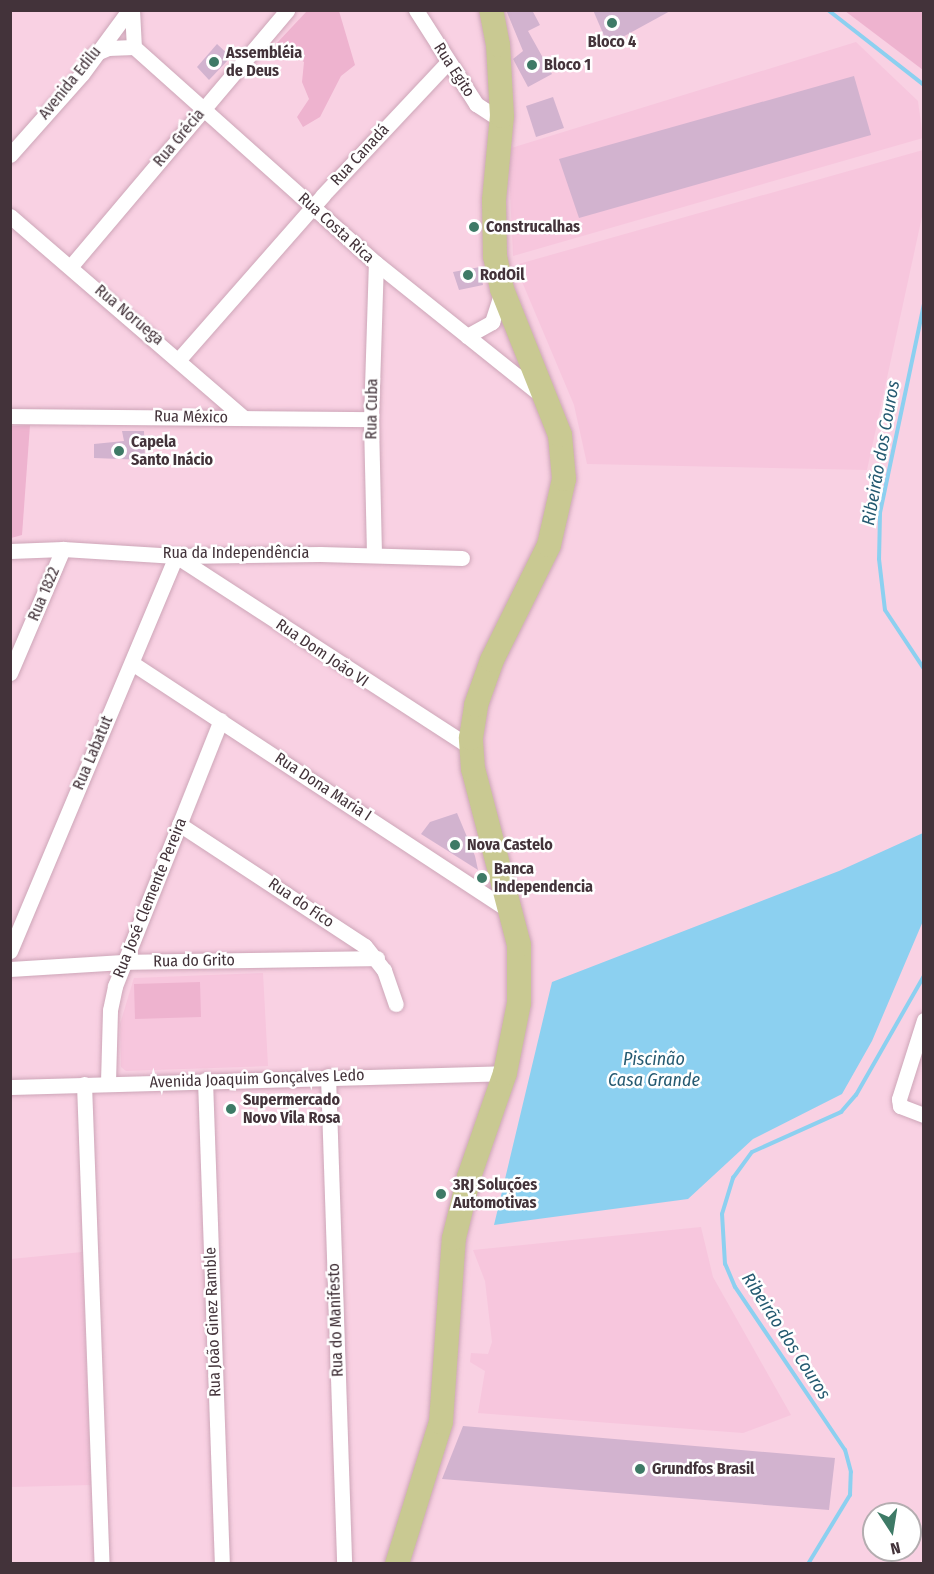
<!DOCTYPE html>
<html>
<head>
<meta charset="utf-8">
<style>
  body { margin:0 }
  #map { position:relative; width:934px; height:1574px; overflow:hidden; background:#f9d1e3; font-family:"Fira Sans Condensed",sans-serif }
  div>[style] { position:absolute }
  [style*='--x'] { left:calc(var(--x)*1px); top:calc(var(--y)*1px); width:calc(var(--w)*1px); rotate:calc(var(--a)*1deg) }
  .built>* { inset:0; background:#f7c6dd }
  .green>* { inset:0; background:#eeb3cf }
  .water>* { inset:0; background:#8cd0f0 }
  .stream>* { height:4px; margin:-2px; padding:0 2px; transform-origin:2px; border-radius:2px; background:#8cd0f0 }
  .building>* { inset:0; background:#d2b3cf }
  .roads { filter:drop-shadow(0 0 2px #cda6b8) drop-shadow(0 0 2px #cda6b8) }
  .street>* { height:15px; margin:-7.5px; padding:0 7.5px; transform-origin:7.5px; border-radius:7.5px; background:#fff }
  .primary>* { height:24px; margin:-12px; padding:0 12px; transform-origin:12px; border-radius:12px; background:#c9c992 }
  .dots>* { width:16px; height:16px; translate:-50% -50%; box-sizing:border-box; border:3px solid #fff; border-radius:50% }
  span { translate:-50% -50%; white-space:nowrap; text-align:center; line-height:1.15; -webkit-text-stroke:5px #fff; paint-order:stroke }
  .poi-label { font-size:16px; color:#43333a; font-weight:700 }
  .left { translate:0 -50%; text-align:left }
  .street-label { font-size:16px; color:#43333a }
  .water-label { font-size:18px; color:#255a71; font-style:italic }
  .frame { position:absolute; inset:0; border:12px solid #43333a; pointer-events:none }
  .north { position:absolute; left:862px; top:1502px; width:60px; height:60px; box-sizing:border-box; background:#fff; border:2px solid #b4adb0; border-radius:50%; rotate:168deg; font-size:16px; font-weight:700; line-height:24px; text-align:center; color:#43333a }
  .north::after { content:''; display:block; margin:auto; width:21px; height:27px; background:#3e7a66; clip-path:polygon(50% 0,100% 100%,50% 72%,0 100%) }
</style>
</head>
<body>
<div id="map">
  <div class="built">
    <i style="clip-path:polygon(856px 42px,918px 101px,923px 138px,513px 256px,508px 149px)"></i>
    <i style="clip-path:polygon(923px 150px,923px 212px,867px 470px,587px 464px,574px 405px,515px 265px)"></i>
    <i style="clip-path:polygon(263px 973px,268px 1066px,126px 1071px,121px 1067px,120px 1024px,134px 978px)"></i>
    <i style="clip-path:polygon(701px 1227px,713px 1277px,791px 1415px,743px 1433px,478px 1413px,485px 1371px,470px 1362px,471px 1353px,488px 1354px,492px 1342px,485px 1281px,473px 1250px)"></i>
    <i style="clip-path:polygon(82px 1252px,91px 1485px,11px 1487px,11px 1259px)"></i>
  </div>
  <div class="green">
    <i style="clip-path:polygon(307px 11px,339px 11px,355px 65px,341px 76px,320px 117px,303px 127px,297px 117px,309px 99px,302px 82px,304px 62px,276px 44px)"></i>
    <i style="clip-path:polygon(845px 11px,923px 11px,923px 70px)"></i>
    <i style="clip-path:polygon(30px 425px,22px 535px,11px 538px,11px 426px)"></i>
    <i style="clip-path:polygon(200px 982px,201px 1017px,135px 1019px,134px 984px)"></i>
  </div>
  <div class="water">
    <i style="clip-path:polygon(923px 833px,923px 921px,872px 1041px,842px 1094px,753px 1139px,688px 1199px,494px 1225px,552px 982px,839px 871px)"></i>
  </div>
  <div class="stream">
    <i style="--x:828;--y:10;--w:122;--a:38"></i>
    <i style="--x:924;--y:304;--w:214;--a:101.9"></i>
    <i style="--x:880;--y:513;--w:46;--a:91.2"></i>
    <i style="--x:879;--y:559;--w:51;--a:83.3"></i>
    <i style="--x:885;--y:610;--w:71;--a:56.5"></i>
    <i style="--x:808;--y:1564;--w:81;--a:-58.7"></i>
    <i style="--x:850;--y:1495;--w:23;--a:-88"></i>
    <i style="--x:851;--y:1472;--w:23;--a:-105"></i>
    <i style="--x:845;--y:1450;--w:197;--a:-124"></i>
    <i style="--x:735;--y:1287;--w:25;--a:-113"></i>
    <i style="--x:725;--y:1264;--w:50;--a:-93.4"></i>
    <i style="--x:722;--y:1214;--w:38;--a:-73"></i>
    <i style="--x:733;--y:1178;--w:32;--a:-54"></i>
    <i style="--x:752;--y:1152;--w:98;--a:-24.2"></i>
    <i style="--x:841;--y:1112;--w:23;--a:-49"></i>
    <i style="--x:856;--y:1095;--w:137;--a:-60.3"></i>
  </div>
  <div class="building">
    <i style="clip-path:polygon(506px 10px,532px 10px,540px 25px,528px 31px,552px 74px,528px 87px,513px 59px,523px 51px)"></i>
    <i style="clip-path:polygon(593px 10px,672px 10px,608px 45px)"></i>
    <i style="clip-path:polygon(217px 44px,231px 57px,209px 80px,197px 67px)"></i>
    <i style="clip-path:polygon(854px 76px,871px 135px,579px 218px,559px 159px)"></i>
    <i style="clip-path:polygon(553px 97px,564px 128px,536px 137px,526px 106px)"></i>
    <i style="clip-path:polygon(480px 267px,483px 285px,459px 290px,453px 272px)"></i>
    <i style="clip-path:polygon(122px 431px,144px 431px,145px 460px,94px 458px,94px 444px,124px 441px)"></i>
    <i style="clip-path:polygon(457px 813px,475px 856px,478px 870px,421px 834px,430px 822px)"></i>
    <i style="clip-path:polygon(463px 1426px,835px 1458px,829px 1510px,442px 1479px)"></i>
  </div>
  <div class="roads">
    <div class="street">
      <i style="--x:132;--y:10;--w:37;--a:87"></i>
      <i style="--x:134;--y:47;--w:324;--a:41.8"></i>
      <i style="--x:376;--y:263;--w:213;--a:38.7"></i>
      <i style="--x:416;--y:10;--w:112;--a:57.4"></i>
      <i style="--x:476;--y:104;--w:30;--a:33"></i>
      <i style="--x:94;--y:54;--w:15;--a:-23"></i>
      <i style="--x:108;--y:48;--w:26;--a:-2"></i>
      <i style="--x:10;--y:155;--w:108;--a:-48.4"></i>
      <i style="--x:82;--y:74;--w:79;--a:-53.7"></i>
      <i style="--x:10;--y:216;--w:309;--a:40.8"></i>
      <i style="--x:71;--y:266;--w:335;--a:-49.8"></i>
      <i style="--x:467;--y:336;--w:29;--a:-29"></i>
      <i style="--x:492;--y:322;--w:32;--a:-72"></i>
      <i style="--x:180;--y:358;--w:217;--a:-48.7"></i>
      <i style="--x:323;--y:195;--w:183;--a:-46.8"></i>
      <i style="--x:10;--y:416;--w:361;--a:0.5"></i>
      <i style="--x:10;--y:551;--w:53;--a:-2.2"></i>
      <i style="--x:63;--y:549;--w:113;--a:3.5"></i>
      <i style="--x:176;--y:556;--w:144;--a:-0.8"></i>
      <i style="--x:320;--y:554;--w:142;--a:1.6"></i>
      <i style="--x:374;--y:554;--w:135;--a:-91.3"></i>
      <i style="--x:371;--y:419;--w:156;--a:-88.2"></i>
      <i style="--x:132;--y:663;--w:455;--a:33.3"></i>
      <i style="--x:10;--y:673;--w:135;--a:-66.9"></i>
      <i style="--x:179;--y:824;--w:222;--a:33.3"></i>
      <i style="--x:365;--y:946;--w:31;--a:52"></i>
      <i style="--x:384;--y:970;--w:36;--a:71"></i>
      <i style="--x:10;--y:951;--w:428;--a:-67.2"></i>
      <i style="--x:176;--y:556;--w:351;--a:33"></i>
      <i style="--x:10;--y:969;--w:113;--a:-3.5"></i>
      <i style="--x:123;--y:962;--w:254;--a:-0.9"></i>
      <i style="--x:924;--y:1020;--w:83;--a:107.6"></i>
      <i style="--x:899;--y:1099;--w:7;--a:82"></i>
      <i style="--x:900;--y:1106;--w:26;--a:21"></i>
      <i style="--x:328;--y:1076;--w:488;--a:88.1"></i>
      <i style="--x:205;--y:1080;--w:484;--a:88"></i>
      <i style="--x:108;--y:1082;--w:72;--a:-88.4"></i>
      <i style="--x:110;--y:1010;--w:25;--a:-78"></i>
      <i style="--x:115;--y:986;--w:286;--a:-68.3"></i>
      <i style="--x:84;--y:1084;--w:480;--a:87.9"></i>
      <i style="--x:10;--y:1087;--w:495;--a:-1.6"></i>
    </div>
    <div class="primary">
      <i style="--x:397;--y:1564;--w:149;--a:-72.8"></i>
      <i style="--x:441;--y:1422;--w:184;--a:-86"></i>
      <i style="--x:454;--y:1238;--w:63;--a:-76.2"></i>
      <i style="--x:469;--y:1177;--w:110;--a:-70.9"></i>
      <i style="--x:505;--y:1073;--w:71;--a:-78.7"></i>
      <i style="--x:519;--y:1003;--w:58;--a:-90"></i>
      <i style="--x:519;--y:945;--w:182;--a:-104.6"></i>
      <i style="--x:473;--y:769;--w:31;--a:-94"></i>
      <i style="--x:471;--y:738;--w:33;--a:-81"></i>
      <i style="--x:476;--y:705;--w:48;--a:-70.4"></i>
      <i style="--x:492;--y:660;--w:128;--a:-63.6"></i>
      <i style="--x:549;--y:545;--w:68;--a:-77.2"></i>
      <i style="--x:564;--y:479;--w:44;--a:-95.2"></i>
      <i style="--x:560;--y:435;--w:157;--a:-111.7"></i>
      <i style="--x:502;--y:289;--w:34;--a:-102"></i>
      <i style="--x:495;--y:256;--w:56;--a:-91"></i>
      <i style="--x:494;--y:200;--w:84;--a:-84.6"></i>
      <i style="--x:502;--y:116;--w:71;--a:-93.2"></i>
      <i style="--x:498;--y:45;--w:36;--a:-101"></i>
    </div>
  </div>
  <div class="dots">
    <i style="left:612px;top:23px;background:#3e7a66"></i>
    <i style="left:214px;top:62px;background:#3e7a66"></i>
    <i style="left:532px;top:65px;background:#3e7a66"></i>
    <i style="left:474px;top:227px;background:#3e7a66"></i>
    <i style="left:468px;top:275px;background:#3e7a66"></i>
    <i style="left:119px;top:451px;background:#3e7a66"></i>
    <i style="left:455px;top:845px;background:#3e7a66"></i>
    <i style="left:482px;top:878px;background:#3e7a66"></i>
    <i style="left:231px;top:1109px;background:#3e7a66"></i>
    <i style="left:441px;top:1194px;background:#3e7a66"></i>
    <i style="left:640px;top:1469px;background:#3e7a66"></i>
  </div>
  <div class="poi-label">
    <span style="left:612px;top:42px">Bloco 4</span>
    <span class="left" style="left:226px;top:62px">Assembléia<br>de Deus</span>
    <span class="left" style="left:544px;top:65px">Bloco 1</span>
    <span class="left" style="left:486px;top:227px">Construcalhas</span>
    <span class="left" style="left:480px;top:275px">RodOil</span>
    <span class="left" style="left:131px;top:451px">Capela<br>Santo Inácio</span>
    <span class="left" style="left:467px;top:845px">Nova Castelo</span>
    <span class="left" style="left:494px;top:878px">Banca<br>Independencia</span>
    <span class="left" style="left:243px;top:1109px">Supermercado<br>Novo Vila Rosa</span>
    <span class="left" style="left:453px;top:1194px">3RJ Soluções<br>Automotivas</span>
    <span class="left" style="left:652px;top:1469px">Grundfos Brasil</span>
  </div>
  <div class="street-label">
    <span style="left:454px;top:70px;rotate:57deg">Rua Egito</span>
    <span style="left:70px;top:83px;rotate:-51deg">Avenida Edilu</span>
    <span style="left:179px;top:138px;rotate:-50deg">Rua Grécia</span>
    <span style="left:360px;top:155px;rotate:-47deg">Rua Canadá</span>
    <span style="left:336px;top:228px;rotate:42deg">Rua Costa Rica</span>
    <span style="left:129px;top:315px;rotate:40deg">Rua Noruega</span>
    <span style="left:372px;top:409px;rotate:-89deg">Rua Cuba</span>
    <span style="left:191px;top:417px;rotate:1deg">Rua México</span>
    <span style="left:236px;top:553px">Rua da Independência</span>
    <span style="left:44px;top:594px;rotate:-67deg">Rua 1822</span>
    <span style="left:322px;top:653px;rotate:34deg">Rua Dom João VI</span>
    <span style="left:93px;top:753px;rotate:-67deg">Rua Labatut</span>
    <span style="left:323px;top:787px;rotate:33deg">Rua Dona Maria I</span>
    <span style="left:150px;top:898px;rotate:-68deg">Rua José Clemente Pereira</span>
    <span style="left:301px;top:903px;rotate:34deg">Rua do Fico</span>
    <span style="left:194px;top:961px;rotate:-1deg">Rua do Grito</span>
    <span style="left:257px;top:1079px;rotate:-2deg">Avenida Joaquim Gonçalves Ledo</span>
    <span style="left:336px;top:1320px;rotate:-92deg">Rua do Manifesto</span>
    <span style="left:213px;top:1322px;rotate:-92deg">Rua João Ginez Ramble</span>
  </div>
  <div class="water-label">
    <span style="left:881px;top:453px;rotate:-80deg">Ribeirão dos Couros</span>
    <span style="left:654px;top:1070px">Piscinão<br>Casa Grande</span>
    <span style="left:786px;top:1336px;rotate:57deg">Ribeirão dos Couros</span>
  </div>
  <div class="frame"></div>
  <div class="north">N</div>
</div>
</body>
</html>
